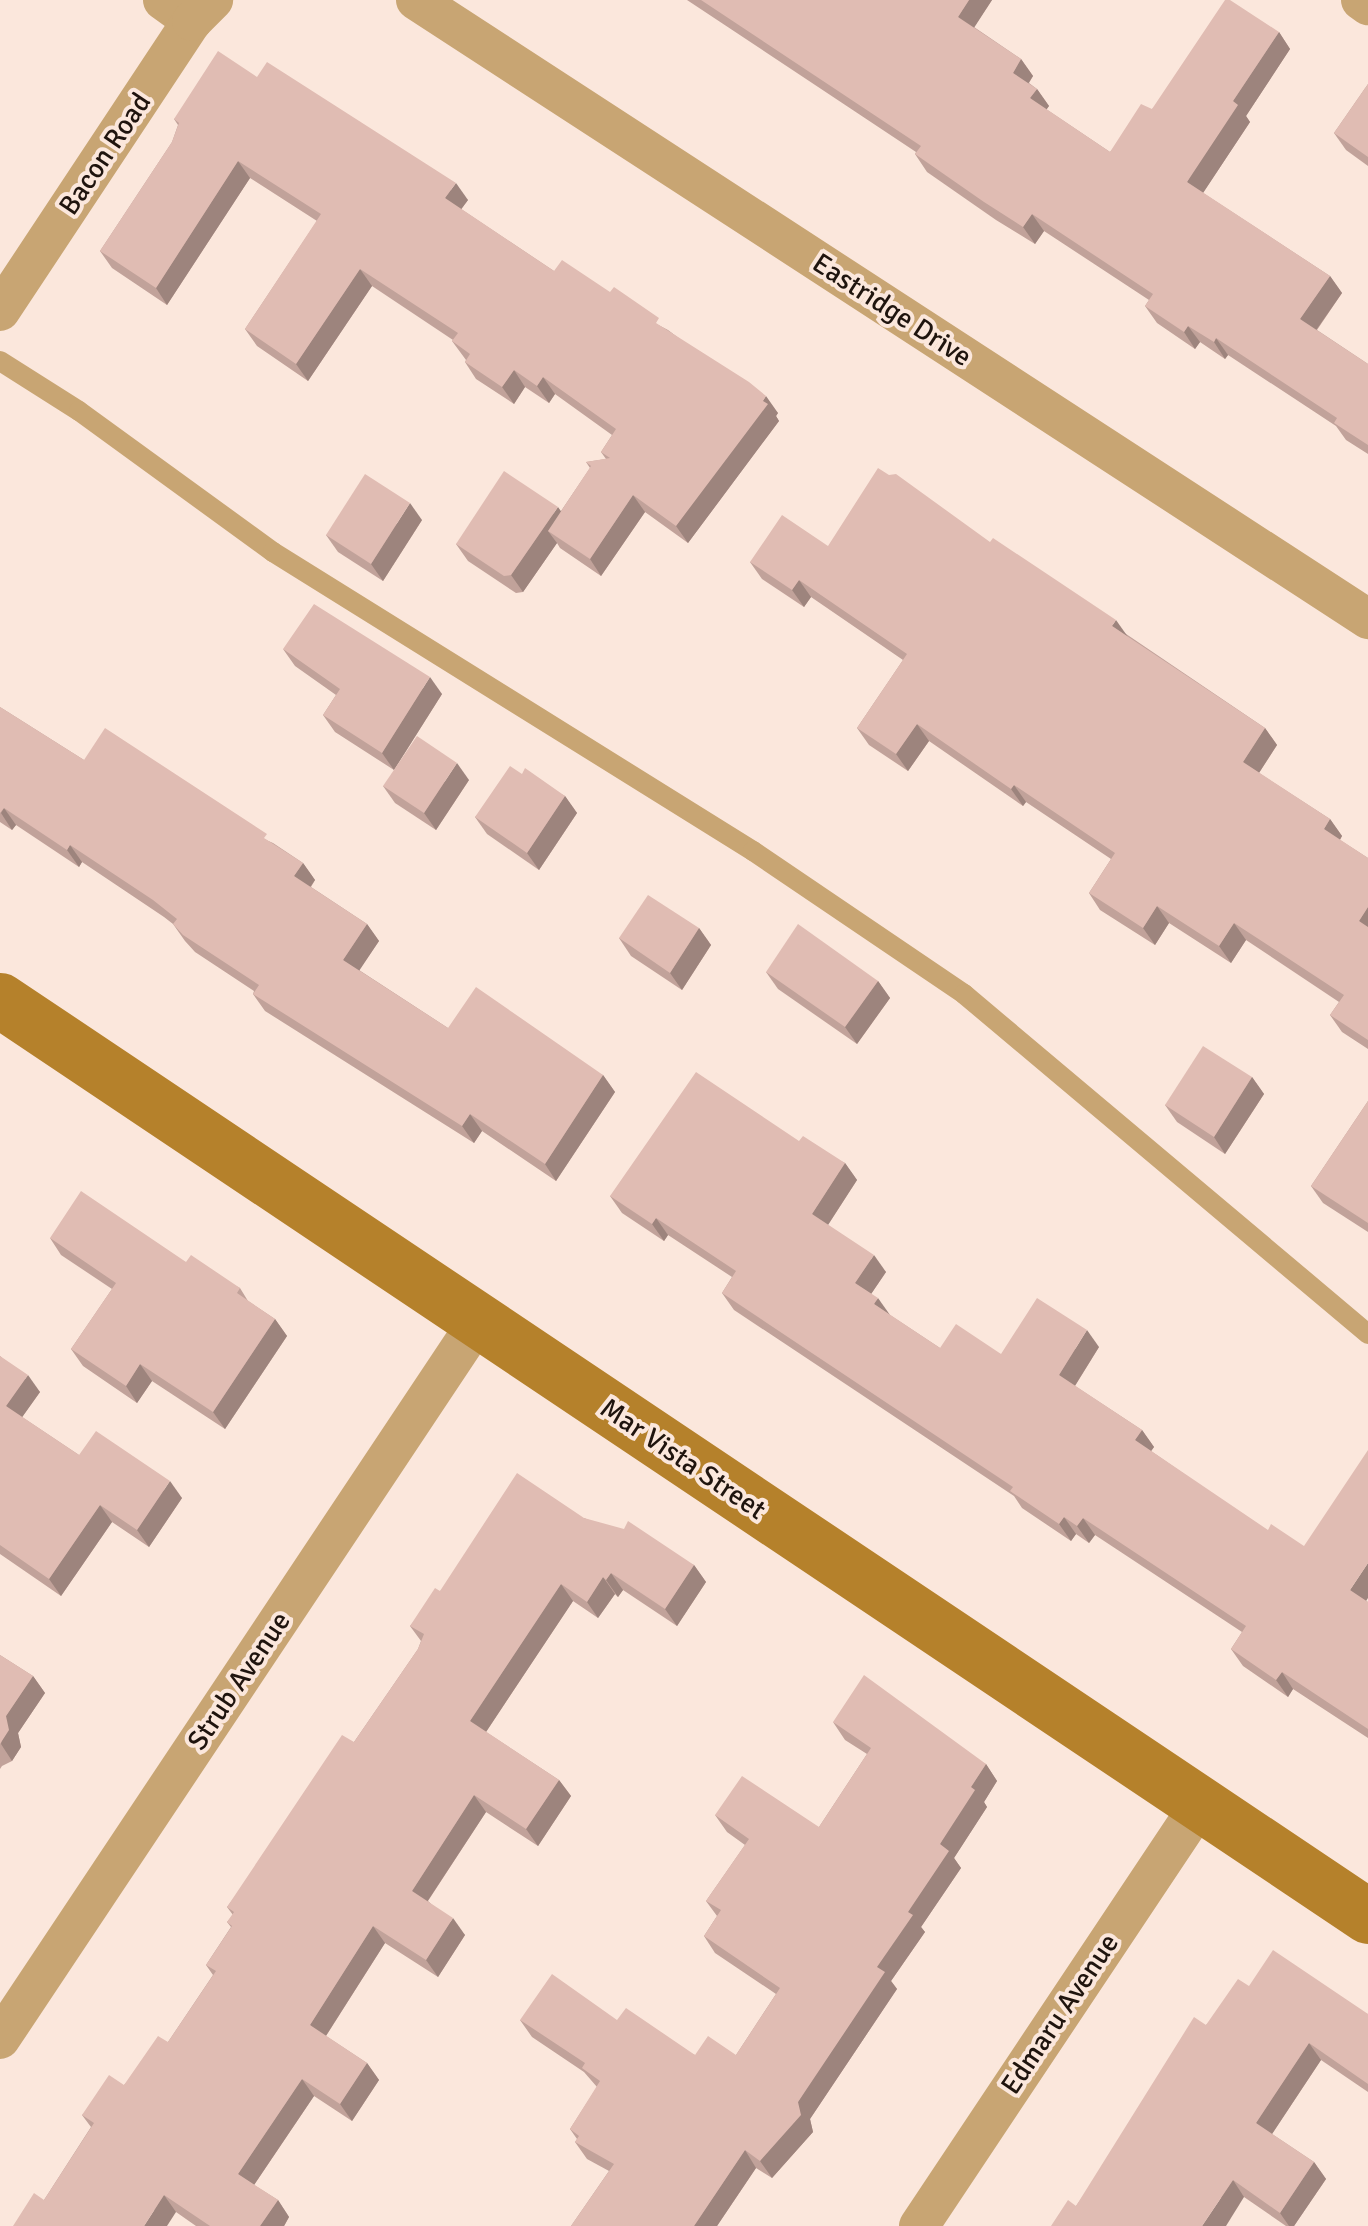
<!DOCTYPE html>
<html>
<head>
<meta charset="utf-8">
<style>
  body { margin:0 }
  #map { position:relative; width:1368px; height:2226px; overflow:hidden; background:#fbe7dc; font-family:Signika,sans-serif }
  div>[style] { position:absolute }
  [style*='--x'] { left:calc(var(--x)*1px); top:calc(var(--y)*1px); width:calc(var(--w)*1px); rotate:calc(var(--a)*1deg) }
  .lane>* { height:20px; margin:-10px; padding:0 10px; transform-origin:10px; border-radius:10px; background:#c8a573 }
  .street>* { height:40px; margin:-20px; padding:0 20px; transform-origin:20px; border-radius:20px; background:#c8a573 }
  .secondary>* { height:55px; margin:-27.5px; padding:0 27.5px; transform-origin:27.5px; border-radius:27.5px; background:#b5812b }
  .wall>* { inset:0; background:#c1a29a }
  .shaded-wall>* { inset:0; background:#9d847d }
  .building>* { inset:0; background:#e0bcb3 }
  span { translate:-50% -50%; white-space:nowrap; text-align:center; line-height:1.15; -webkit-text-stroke:8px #fbe7dc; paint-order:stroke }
  .street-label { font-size:28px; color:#1f140e }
</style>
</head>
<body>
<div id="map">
  <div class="lane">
    <i style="--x:0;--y:361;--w:93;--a:32.3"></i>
    <i style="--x:79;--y:411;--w:240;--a:36"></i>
    <i style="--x:273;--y:552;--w:566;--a:31.92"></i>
    <i style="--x:753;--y:851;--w:255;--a:34.1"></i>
    <i style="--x:964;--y:994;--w:528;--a:40.08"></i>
  </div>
  <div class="street">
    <i style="--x:163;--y:0;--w:36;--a:36"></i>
    <i style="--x:416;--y:0;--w:1136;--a:33.03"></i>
    <i style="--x:1361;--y:0;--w:9;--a:36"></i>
    <i style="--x:0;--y:311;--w:348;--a:-56.5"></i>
    <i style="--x:192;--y:21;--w:30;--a:-45"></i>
    <i style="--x:0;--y:2039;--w:860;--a:-56.33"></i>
    <i style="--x:919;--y:2226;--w:508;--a:-56.31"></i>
  </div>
  <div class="secondary">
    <i style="--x:0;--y:1000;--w:1646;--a:33.81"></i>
  </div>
  <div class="wall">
    <i style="clip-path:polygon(687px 0,992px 0,974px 27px,1021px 59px,1033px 76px,1029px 83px,1037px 89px,1049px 106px,1046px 109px,1110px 152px,1152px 109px,1279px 32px,1290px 49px,1246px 116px,1250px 122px,1203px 193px,1330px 276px,1342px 293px,1317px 330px,1368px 364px,1368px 454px,1346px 440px,1336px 426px,1228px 355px,1225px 359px,1200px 342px,1195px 349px,1157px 323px,1145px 306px,1149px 300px,1044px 231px,1035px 244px,996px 220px,927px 172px,915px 154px,916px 152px)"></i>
    <i style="clip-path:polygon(257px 77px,468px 200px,461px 209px,554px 271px,668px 330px,778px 413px,776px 416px,779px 421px,688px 543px,645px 512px,601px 576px,560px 548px,557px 543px,523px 592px,516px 593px,468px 561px,456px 544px,561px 511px,590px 468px,586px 462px,606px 459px,601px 452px,612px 435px,555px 394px,549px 403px,525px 387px,514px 404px,476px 379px,465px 362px,466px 360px,452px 341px,453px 340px,372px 286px,308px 381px,257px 346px,245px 329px,317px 221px,250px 178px,167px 305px,112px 268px,100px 251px,172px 142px,178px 125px,174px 119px)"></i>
    <i style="clip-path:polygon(1368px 84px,1368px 166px,1346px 150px,1334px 133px)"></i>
    <i style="clip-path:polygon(422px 520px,383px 581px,338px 552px,326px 535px)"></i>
    <i style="clip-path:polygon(990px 542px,1265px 728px,1277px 745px,1259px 773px,1330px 819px,1342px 836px,1340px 840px,1368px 858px,1368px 1049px,1342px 1032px,1330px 1015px,1339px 1002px,1246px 940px,1231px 963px,1169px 923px,1155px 945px,1100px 910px,1089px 893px,1111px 859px,1026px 802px,1023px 806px,929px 741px,908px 771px,869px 745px,857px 728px,903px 660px,811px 597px,804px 607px,762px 579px,750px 562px,828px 546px)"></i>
    <i style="clip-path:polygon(283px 649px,442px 694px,394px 770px,335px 732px,323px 715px,336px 695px,295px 666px)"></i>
    <i style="clip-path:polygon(0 707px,84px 760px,273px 843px,303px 863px,315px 880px,311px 887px,367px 924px,379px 941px,359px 970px,448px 1028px,603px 1075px,615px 1092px,556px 1181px,482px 1131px,474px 1143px,265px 1011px,253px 994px,254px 991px,195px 952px,185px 941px,173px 924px,164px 917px,82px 862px,79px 867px,16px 825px,12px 830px,0 822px)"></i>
    <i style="clip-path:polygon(522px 774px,565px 796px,577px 813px,539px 870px,487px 834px,475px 817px)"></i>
    <i style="clip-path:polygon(469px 780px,436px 830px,395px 803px,383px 786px)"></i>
    <i style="clip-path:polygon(699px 928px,711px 945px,682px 990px,631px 956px,619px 938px)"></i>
    <i style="clip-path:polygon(766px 972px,878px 981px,890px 998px,857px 1044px,778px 989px)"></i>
    <i style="clip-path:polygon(1252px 1077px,1264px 1094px,1225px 1154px,1177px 1122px,1165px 1105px)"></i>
    <i style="clip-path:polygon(1368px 1101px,1368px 1232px,1323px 1203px,1311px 1186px)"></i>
    <i style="clip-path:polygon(799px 1141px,845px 1163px,857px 1180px,828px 1225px,886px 1272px,871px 1294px,890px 1315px,940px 1348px,1001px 1354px,1099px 1347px,1075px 1386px,1142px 1430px,1154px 1447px,1151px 1451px,1368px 1602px,1368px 1738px,1293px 1689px,1288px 1697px,1243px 1666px,1231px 1649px,1242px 1632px,1095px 1535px,1089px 1543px,1076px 1534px,1071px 1541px,1022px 1508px,1014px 1496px,734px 1310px,722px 1293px,732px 1277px,668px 1235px,664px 1241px,622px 1213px,610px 1196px)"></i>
    <i style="clip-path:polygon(50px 1238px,186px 1262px,240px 1288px,248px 1301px,275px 1319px,287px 1336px,225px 1429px,152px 1381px,137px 1403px,83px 1366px,71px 1349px,112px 1289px,61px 1255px)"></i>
    <i style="clip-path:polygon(0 1356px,40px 1392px,22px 1417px,79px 1455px,182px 1498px,149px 1547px,112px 1522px,61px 1596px,0 1554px)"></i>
    <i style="clip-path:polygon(584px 1518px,694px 1565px,706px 1582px,677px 1626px,623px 1590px,618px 1597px,615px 1594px,598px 1618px,573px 1601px,486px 1732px,559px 1780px,571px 1796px,538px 1846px,486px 1812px,428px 1901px,465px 1935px,438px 1977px,385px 1943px,326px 2036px,367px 2063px,379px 2080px,352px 2121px,314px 2096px,254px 2185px,278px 2200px,289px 2217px,284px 2226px,196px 2226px,176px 2212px,44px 2200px,91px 2127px,82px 2115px,124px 2085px,168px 2042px,213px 1975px,206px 1965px,231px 1927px,227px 1922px,233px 1915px,227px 1907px,354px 1742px,418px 1649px,421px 1641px,410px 1626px,440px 1591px)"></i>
    <i style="clip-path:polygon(0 1655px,33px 1676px,45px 1693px,18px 1733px,21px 1747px,12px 1761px,2px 1766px,0 1769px)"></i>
    <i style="clip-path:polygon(833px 1722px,986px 1764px,997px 1781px,984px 1802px,987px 1807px,954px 1858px,961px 1868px,921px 1927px,925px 1932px,891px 1981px,897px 1989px,810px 2119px,813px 2132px,772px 2178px,756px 2168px,717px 2226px,571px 2226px,609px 2171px,587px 2159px,575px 2142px,577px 2139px,570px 2129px,597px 2087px,584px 2072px,532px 2037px,520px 2020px,617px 2020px,695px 2055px,736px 2055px,776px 1994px,715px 1953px,704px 1936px,717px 1916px,706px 1901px,745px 1845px,727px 1832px,715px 1815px,819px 1827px,867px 1754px,845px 1740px)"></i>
    <i style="clip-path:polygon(1249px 1986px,1368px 2014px,1368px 2092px,1321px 2060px,1272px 2134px,1314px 2162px,1326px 2179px,1294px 2226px,1286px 2226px,1244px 2197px,1076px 2206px,1206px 2025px)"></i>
  </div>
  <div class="shaded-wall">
    <i style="clip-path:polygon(969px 0,992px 0,970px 34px,958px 17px)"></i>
    <i style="clip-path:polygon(1279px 32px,1290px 49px,1246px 116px,1250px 122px,1199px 199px,1187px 182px,1233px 101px)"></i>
    <i style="clip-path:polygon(1021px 59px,1033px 76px,1024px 90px,1013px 73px)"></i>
    <i style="clip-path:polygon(1037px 89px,1049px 106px,1042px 116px,1030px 98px)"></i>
    <i style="clip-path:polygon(238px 161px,250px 178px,167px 305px,156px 288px)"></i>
    <i style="clip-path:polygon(456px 183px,468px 200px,457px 215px,445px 198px)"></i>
    <i style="clip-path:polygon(1032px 214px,1044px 231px,1035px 244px,1023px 227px)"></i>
    <i style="clip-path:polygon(360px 269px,372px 286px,308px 381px,296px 364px)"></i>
    <i style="clip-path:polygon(1330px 276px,1342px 293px,1312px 336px,1300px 319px)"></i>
    <i style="clip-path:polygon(1188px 326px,1200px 342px,1195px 349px,1184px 332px)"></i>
    <i style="clip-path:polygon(1216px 338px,1228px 355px,1225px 359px,1214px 342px)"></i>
    <i style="clip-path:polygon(514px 370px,525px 387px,514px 404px,502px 387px)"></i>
    <i style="clip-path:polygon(543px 377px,555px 394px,549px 403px,537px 386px)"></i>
    <i style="clip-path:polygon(766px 396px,778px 413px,776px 416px,779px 421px,688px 543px,676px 526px)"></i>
    <i style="clip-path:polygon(633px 495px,645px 512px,601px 576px,590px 559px)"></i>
    <i style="clip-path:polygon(410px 503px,422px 520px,383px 581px,371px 564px)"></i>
    <i style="clip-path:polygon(558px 507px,570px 524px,548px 531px,557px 543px,523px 592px,511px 575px)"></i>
    <i style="clip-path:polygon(799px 580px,811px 597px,804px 607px,792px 590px)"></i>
    <i style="clip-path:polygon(1116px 620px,1128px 637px,1112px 626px)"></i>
    <i style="clip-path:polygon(430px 677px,442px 694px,394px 770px,382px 753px)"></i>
    <i style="clip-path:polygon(917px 724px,929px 741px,908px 771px,896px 754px)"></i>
    <i style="clip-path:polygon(1265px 728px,1277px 745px,1255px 779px,1243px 762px)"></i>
    <i style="clip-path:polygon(457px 763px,469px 780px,436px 830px,424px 813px)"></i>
    <i style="clip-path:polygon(1014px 785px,1026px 802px,1023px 806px,1011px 789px)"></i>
    <i style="clip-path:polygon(565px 796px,577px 813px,539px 870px,527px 853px)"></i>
    <i style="clip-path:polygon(4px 808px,16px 825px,12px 830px,1px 813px)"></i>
    <i style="clip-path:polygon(1330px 819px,1342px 836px,1336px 846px,1324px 829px)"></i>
    <i style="clip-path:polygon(70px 845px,82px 862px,79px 867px,67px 850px)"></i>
    <i style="clip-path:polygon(303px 863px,315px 880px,306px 893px,294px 876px)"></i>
    <i style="clip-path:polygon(1157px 906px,1169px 923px,1155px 945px,1143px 928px)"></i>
    <i style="clip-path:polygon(1368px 907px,1368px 933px,1359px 921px)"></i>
    <i style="clip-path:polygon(1234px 923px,1246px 940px,1231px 963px,1219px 946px)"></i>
    <i style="clip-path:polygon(367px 924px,379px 941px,355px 977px,343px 960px)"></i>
    <i style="clip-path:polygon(699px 928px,711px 945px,682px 990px,670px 973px)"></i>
    <i style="clip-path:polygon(878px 981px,890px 998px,857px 1044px,845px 1027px)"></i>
    <i style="clip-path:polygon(603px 1075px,615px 1092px,556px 1181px,545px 1164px)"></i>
    <i style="clip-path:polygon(1252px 1077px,1264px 1094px,1225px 1154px,1214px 1137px)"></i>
    <i style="clip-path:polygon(470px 1114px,482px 1131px,474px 1143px,462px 1126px)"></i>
    <i style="clip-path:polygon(845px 1163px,857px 1180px,824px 1231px,812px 1214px)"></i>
    <i style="clip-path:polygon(656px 1218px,668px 1235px,664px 1241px,652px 1224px)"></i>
    <i style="clip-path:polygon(874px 1255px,886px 1272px,867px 1300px,855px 1283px)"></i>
    <i style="clip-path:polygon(878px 1298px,890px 1315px,874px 1304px)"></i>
    <i style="clip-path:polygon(275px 1319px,287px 1336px,225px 1429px,213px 1412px)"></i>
    <i style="clip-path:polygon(1087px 1330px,1099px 1347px,1071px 1392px,1059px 1375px)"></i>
    <i style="clip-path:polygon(140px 1364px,152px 1381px,137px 1403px,126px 1386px)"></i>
    <i style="clip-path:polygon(28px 1375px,40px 1392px,18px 1423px,6px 1406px)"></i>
    <i style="clip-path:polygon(1142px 1430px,1154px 1447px,1146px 1458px,1135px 1440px)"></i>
    <i style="clip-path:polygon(170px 1481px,182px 1498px,149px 1547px,137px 1530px)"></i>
    <i style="clip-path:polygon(100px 1505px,112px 1522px,61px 1596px,49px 1579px)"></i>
    <i style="clip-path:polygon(1064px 1517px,1076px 1534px,1071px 1541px,1059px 1524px)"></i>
    <i style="clip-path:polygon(1083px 1518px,1095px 1535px,1089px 1543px,1077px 1526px)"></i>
    <i style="clip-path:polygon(1368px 1563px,1368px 1598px,1362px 1607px,1350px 1590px)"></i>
    <i style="clip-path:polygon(694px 1565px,706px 1582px,677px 1626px,665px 1609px)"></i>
    <i style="clip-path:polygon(611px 1573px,623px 1590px,618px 1597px,606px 1580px)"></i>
    <i style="clip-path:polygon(603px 1577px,615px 1594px,598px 1618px,587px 1602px)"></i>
    <i style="clip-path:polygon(561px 1584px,573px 1601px,482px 1738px,470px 1721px)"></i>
    <i style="clip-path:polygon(1282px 1672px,1293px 1689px,1288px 1697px,1276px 1680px)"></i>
    <i style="clip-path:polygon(33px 1676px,45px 1693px,18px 1733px,21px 1747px,12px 1761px,1px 1744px,6px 1716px)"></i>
    <i style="clip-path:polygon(986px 1764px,997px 1781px,984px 1802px,987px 1807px,954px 1858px,961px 1868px,921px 1927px,925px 1932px,891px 1981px,897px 1989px,810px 2119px,813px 2132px,772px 2178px,760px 2161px,798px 2102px,908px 1912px,940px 1844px,971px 1787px)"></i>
    <i style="clip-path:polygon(559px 1780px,571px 1796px,538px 1846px,526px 1829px)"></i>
    <i style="clip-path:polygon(474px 1795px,486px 1812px,423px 1908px,412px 1891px)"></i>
    <i style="clip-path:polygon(453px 1918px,465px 1935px,438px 1977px,426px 1960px)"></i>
    <i style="clip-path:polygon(373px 1926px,385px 1943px,322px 2042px,310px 2025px)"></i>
    <i style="clip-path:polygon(1309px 2043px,1321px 2060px,1268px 2140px,1256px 2123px)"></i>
    <i style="clip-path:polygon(367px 2063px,379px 2080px,352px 2121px,340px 2104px)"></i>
    <i style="clip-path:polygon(302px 2079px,314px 2096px,250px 2191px,238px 2174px)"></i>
    <i style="clip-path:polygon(745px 2150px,756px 2168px,717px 2226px,694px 2226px)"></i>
    <i style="clip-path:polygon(1314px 2162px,1326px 2179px,1294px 2226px,1289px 2226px,1280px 2213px)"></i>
    <i style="clip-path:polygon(1233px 2180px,1244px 2197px,1226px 2226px,1202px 2226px)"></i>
    <i style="clip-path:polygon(164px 2195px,176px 2212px,167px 2226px,144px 2226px)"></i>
    <i style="clip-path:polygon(278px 2200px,289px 2217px,284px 2226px,260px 2226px)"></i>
  </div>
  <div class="building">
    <i style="clip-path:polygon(701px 0,969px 0,958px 17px,1021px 59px,1013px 73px,1037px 89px,1030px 98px,1110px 152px,1141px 104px,1152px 109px,1225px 0,1230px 0,1279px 32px,1233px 101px,1238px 105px,1187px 182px,1330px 276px,1300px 319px,1368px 364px,1368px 445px,1334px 423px,1337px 418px,1216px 338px,1214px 342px,1188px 326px,1184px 332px,1145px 306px,1153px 294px,1032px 214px,1023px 227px,984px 202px,915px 154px,921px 146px)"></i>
    <i style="clip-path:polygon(218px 51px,257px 77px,267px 62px,456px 183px,445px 198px,554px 271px,562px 260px,610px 292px,614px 287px,659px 318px,656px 323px,749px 382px,766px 396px,763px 401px,768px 404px,676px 526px,633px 495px,590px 559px,548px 531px,591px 466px,586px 462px,610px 458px,601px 452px,616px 429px,543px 377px,537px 386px,514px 370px,502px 387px,465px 362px,470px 354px,452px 341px,458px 333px,360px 269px,296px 364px,245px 329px,321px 214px,238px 161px,156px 288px,100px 251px,172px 142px,179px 123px,174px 119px)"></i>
    <i style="clip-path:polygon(1368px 84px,1368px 157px,1334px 133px)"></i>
    <i style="clip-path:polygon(878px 468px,889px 475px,896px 474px,990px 542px,993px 538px,1116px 620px,1112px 626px,1265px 728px,1243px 762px,1330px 819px,1324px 829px,1368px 858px,1368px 907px,1359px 921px,1368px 927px,1368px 1040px,1330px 1015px,1344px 995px,1234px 923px,1219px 946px,1157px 906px,1143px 928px,1089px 893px,1115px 853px,1014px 785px,1011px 789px,917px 724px,896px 754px,857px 728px,907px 654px,799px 580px,792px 590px,750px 562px,782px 515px,828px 546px)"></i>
    <i style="clip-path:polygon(504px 471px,558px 507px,511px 575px,504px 576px,456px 544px)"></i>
    <i style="clip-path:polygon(365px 474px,410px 503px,371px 564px,326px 535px)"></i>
    <i style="clip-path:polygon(314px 604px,430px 677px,382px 753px,323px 715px,340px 689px,283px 649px)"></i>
    <i style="clip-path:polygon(0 707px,84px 760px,105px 728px,267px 834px,264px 838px,303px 863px,294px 876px,367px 924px,343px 960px,448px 1028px,476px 987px,603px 1075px,545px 1164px,470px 1114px,462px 1126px,253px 994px,259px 985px,183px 935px,173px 924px,177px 919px,153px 900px,70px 845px,67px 850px,4px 808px,0 813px)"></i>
    <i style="clip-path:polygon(417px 736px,457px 763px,424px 813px,383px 786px)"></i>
    <i style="clip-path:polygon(510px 766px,522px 774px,525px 768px,565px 796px,527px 853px,475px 817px)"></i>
    <i style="clip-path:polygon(648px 895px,699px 928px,670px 973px,619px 938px)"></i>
    <i style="clip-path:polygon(798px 924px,878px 981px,845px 1027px,766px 972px)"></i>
    <i style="clip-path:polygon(1203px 1046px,1252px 1077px,1214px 1137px,1165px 1105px)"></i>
    <i style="clip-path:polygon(696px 1072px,799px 1141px,803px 1136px,845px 1163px,812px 1214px,874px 1255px,855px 1283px,878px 1298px,874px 1304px,940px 1348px,956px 1324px,1001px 1354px,1037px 1298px,1087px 1330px,1059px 1375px,1142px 1430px,1135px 1440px,1268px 1530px,1271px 1524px,1304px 1546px,1368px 1450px,1368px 1563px,1350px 1590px,1368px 1602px,1368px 1729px,1282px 1672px,1276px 1680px,1231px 1649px,1246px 1626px,1083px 1518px,1077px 1526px,1064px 1517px,1059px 1524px,1010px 1491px,1013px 1487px,722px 1293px,736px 1271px,656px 1218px,652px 1224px,610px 1196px)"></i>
    <i style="clip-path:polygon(1368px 1101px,1368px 1223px,1311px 1186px)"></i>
    <i style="clip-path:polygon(81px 1191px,186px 1262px,191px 1255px,240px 1288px,237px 1293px,275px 1319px,213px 1412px,140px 1364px,126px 1386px,71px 1349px,116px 1283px,50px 1238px)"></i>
    <i style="clip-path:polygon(0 1356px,28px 1375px,6px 1406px,79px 1455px,96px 1431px,170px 1481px,137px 1530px,100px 1505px,49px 1579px,0 1545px)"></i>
    <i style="clip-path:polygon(517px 1473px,584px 1518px,624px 1529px,628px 1521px,694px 1565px,665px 1609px,611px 1573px,606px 1580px,603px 1577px,587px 1602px,561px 1584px,470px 1721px,559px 1780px,526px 1829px,474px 1795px,412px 1891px,453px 1918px,426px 1960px,373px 1926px,310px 2025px,367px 2063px,340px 2104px,302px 2079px,238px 2174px,278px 2200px,260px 2226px,210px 2226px,164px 2195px,144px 2226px,13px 2226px,34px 2193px,44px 2200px,94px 2123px,82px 2115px,109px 2075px,124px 2085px,158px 2036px,168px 2042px,216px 1971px,206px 1965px,232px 1926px,227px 1922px,234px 1912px,227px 1907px,342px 1735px,354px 1742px,418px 1649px,424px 1634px,410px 1626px,435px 1588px,440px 1591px)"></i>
    <i style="clip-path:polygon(0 1655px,33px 1676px,6px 1716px,9px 1730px,0 1744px)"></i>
    <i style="clip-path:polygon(864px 1675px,986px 1764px,971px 1787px,975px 1790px,940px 1844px,949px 1851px,908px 1912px,913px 1915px,877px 1967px,885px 1972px,798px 2102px,801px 2115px,760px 2161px,745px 2150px,694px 2226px,571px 2226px,614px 2164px,575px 2142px,579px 2136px,570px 2129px,600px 2081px,582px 2068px,585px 2063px,520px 2020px,552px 1974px,617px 2020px,626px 2008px,695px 2055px,708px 2036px,736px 2055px,780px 1988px,704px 1936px,721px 1910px,706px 1901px,749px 1839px,715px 1815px,742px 1776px,819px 1827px,871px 1748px,833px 1722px)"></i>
    <i style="clip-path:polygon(1273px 1950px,1368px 2014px,1368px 2084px,1309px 2043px,1256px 2123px,1314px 2162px,1280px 2213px,1233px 2180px,1202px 2226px,1051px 2226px,1068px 2200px,1076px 2206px,1194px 2017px,1206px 2025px,1238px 1979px,1249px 1986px)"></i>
  </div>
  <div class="street-label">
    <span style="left:105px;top:154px;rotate:-56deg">Bacon Road</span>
    <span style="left:892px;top:310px;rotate:33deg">Eastridge Drive</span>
    <span style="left:683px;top:1459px;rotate:34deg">Mar Vista Street</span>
    <span style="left:239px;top:1681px;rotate:-56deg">Strub Avenue</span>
    <span style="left:1060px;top:2014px;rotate:-56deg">Edmaru Avenue</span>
  </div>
</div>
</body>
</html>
